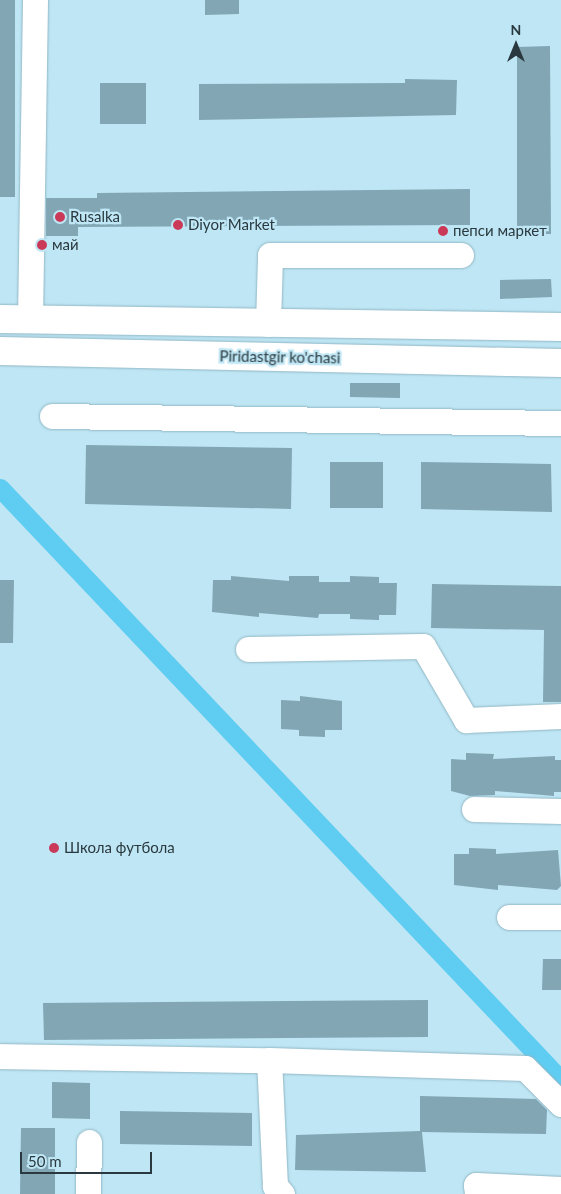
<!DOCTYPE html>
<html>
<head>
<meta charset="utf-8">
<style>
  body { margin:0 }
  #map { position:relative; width:561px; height:1194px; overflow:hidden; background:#bfe6f4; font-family:Lato,sans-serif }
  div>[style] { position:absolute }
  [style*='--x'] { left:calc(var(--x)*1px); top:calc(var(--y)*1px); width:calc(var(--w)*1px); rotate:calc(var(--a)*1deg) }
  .canal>* { height:19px; margin:-9.5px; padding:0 9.5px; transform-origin:9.5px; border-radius:9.5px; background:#5fccf1 }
  .building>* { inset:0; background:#82a6b4 }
  .roads { filter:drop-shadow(0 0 1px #92b7c5) drop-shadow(0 0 1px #92b7c5) }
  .minor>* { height:25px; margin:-12.5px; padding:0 12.5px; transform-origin:12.5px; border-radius:12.5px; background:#fff }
  .major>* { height:28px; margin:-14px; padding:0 14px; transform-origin:14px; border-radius:14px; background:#fff }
  .dots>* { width:14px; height:14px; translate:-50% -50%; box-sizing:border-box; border:2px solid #bfe6f4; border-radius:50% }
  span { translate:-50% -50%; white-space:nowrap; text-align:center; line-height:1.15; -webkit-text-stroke:4.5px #bfe6f4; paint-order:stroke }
  .poi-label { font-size:15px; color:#2a393f }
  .left { translate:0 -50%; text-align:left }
  .street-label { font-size:15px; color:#2a393f }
  .north { position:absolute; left:491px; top:20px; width:50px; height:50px; -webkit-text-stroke:4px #bfe6f4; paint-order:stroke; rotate:0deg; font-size:14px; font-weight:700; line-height:20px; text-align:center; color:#2a393f }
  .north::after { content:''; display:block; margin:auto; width:18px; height:22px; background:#2a393f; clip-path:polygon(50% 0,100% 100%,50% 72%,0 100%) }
  .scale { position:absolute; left:20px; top:1152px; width:132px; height:22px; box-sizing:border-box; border:2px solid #2a393f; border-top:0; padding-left:6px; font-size:15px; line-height:18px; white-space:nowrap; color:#2a393f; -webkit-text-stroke:4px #bfe6f4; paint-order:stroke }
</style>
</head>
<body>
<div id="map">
  <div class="canal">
    <i style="--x:0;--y:488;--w:816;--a:46.54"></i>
  </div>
  <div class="building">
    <i style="clip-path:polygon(0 0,15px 0,15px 197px,0 197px)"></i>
    <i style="clip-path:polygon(205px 0,239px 0,239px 14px,205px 15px)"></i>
    <i style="clip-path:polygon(550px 46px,551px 234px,517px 234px,517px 47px)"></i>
    <i style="clip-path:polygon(405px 79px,457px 80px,456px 115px,199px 120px,199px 84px,405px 83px)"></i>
    <i style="clip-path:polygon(100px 83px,146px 83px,146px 124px,100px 124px)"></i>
    <i style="clip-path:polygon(470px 189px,470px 225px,78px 227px,78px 236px,46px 236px,46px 198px,97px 198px,97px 193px)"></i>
    <i style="clip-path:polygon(551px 279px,552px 297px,500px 299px,500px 280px)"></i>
    <i style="clip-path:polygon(350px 383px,400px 383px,400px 398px,350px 397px)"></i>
    <i style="clip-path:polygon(86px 445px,292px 448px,291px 509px,85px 504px)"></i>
    <i style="clip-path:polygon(330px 462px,383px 462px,383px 508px,330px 508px)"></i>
    <i style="clip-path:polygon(421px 462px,551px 464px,552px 512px,421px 509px)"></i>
    <i style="clip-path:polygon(231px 576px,289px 581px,289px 576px,319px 576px,319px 582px,350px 582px,350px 576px,379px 577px,379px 583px,397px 583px,396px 615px,379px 615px,379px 620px,350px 619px,350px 614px,319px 614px,318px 618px,259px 613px,259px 617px,212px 612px,213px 580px,231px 580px)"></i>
    <i style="clip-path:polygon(0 580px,14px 580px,13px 643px,0 643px)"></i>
    <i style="clip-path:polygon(432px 584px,561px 586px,561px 702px,543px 702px,544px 630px,431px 628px)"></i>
    <i style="clip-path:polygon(300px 696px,342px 701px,342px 730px,325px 730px,325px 737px,299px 736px,299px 730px,281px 729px,281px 700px,300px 701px)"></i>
    <i style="clip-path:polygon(466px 753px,494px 754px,493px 759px,555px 756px,555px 760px,561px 760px,561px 792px,554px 792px,554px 796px,495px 791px,495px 795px,470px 796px,451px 791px,451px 759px,466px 760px)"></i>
    <i style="clip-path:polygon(469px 848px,496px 849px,496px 854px,558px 850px,561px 886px,557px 890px,498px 885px,498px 890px,454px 885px,454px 854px,469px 854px)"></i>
    <i style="clip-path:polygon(543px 959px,561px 959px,561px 990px,542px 990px)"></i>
    <i style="clip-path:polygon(428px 1000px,428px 1037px,44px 1040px,43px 1003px)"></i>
    <i style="clip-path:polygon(52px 1082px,90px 1083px,90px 1119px,52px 1118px)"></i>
    <i style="clip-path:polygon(420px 1096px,536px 1099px,547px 1110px,546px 1134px,422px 1132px,426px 1172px,295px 1170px,296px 1135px,420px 1131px)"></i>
    <i style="clip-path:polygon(120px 1111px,252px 1113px,252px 1146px,120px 1144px)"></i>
    <i style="clip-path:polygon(21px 1128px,55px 1128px,55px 1194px,20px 1194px)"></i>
  </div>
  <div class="roads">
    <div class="minor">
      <i style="--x:30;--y:319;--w:319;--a:-89.1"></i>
      <i style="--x:268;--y:324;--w:69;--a:-88.3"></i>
      <i style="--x:270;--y:255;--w:191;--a:0"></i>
      <i style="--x:52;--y:416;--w:509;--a:0.79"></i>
      <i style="--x:248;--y:649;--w:175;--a:-1"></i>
      <i style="--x:423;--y:646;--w:86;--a:59.8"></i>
      <i style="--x:466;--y:720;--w:95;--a:-2.4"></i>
      <i style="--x:474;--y:809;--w:87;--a:1.3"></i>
      <i style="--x:509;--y:917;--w:52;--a:0"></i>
      <i style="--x:0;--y:1056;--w:269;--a:0.9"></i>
      <i style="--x:88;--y:1194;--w:52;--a:-88.9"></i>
      <i style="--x:282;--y:1194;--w:11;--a:-131"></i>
      <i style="--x:275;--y:1186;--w:126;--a:-92.7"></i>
      <i style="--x:269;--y:1060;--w:256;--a:1.8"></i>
      <i style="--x:525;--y:1068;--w:51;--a:45"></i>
      <i style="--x:477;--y:1194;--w:9;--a:-96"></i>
      <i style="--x:476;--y:1185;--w:85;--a:2.7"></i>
    </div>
    <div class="major">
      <i style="--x:0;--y:319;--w:561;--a:0.82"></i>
      <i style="--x:0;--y:351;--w:561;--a:1.23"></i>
    </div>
  </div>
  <div class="dots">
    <i style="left:60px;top:217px;background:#ca3a58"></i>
    <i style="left:178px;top:225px;background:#ca3a58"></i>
    <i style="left:443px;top:231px;background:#ca3a58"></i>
    <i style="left:42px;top:245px;background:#ca3a58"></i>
    <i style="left:54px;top:848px;background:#ca3a58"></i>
  </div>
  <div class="poi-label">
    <span class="left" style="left:70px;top:217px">Rusalka</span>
    <span class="left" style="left:188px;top:225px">Diyor Market</span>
    <span class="left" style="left:453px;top:231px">пепси маркет</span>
    <span class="left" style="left:52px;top:245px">май</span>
    <span class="left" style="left:64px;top:848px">Школа футбола</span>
  </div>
  <div class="street-label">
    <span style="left:280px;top:357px;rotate:1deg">Piridastgir ko'chasi</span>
  </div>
  <div class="north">N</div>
  <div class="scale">50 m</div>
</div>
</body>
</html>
